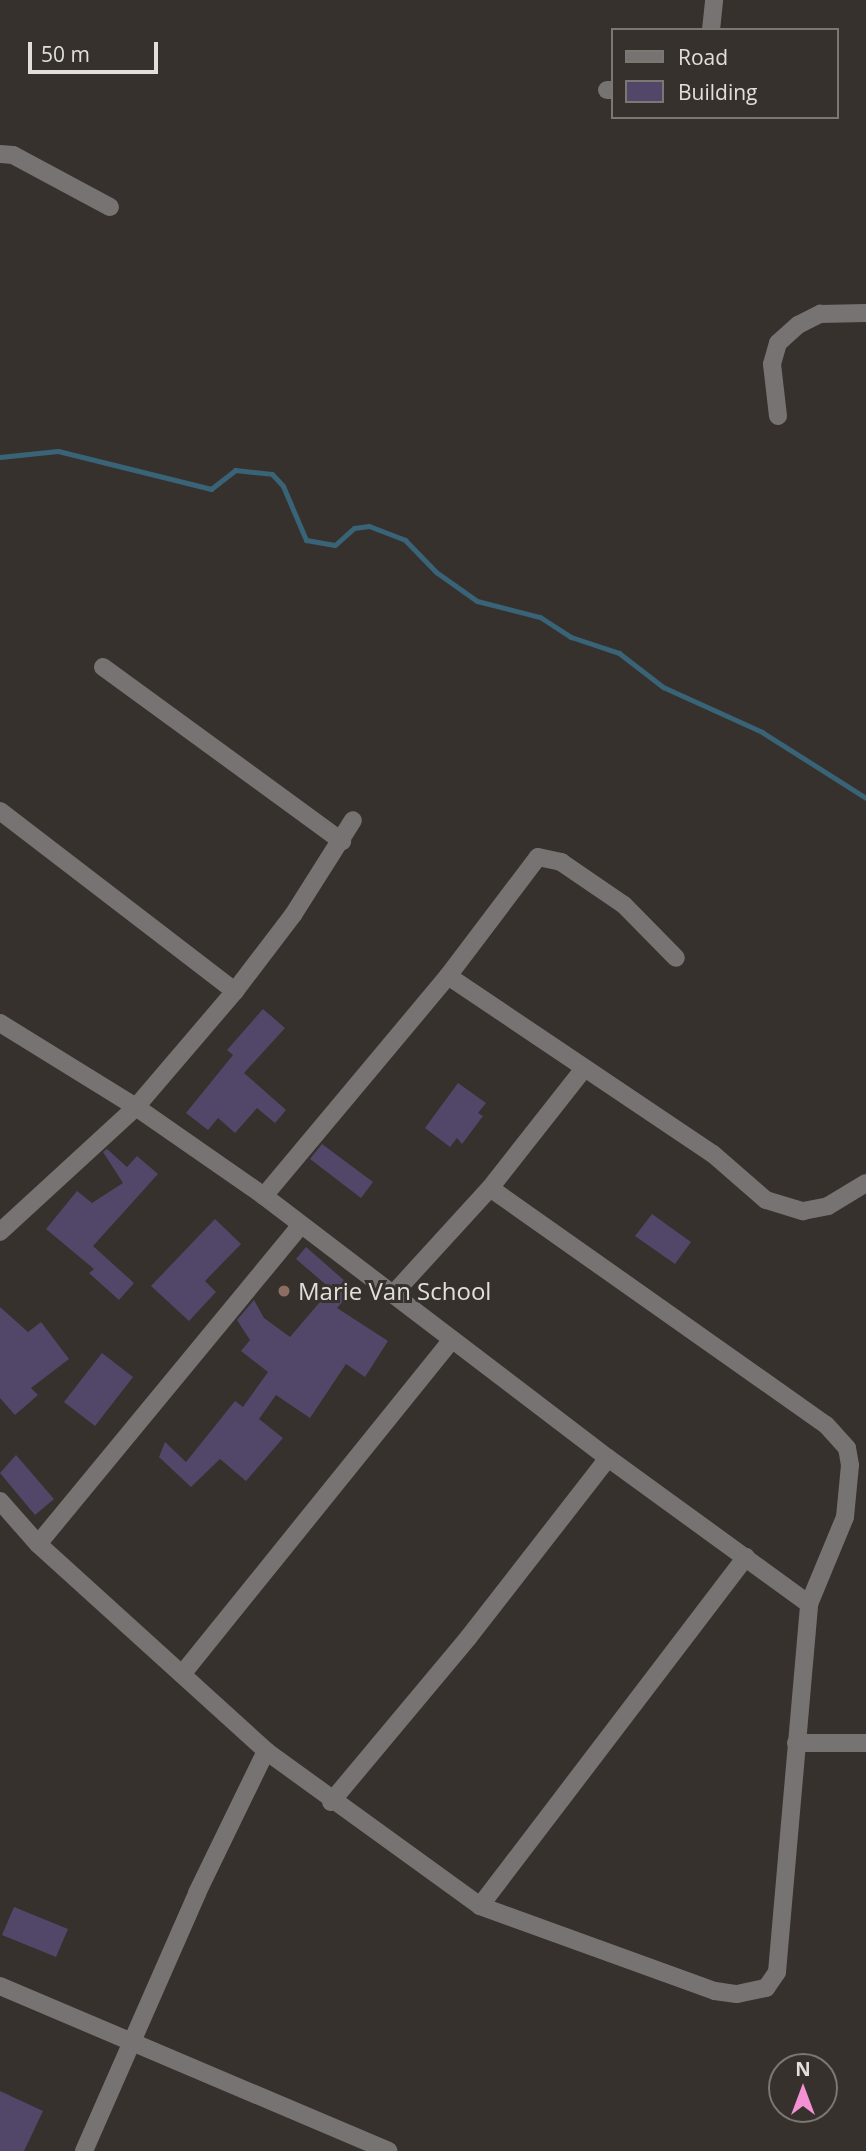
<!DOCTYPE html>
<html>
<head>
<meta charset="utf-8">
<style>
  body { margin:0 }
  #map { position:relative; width:866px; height:2151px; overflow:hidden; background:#36312c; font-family:"Open Sans",sans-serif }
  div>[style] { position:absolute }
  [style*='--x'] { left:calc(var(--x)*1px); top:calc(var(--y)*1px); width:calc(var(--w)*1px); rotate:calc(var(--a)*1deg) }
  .stream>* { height:5px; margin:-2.5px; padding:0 2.5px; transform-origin:2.5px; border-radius:2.5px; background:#396477 }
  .building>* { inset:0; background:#524769 }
  .minor>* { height:18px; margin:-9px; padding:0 9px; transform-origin:9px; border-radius:9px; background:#787373 }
  .dots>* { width:19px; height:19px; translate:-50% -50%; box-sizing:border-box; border:4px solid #36312c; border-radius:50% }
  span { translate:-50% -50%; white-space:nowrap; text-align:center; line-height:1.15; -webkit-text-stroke:6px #36312c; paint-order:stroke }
  .poi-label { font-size:24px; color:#e2dfdb }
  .left { translate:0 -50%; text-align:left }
  .legend { position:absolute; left:611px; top:28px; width:228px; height:91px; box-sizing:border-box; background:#36312c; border:2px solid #7b7772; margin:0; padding:9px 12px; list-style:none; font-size:21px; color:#e2dfdb }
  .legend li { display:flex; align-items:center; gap:14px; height:35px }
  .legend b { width:35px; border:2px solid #7b7772 }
  .north { position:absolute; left:768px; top:2053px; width:70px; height:70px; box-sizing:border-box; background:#36312c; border:2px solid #7b7772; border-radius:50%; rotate:0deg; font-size:19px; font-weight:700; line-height:28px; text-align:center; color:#e2dfdb }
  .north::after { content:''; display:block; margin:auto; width:24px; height:32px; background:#f491d4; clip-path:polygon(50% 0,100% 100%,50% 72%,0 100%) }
  .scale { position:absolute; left:28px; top:42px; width:130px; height:32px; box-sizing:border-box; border:4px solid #e2dfdb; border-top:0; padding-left:9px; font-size:21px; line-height:24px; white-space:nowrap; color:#e2dfdb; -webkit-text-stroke:5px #36312c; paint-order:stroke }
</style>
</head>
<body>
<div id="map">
  <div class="stream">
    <i style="--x:0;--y:457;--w:58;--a:-5.9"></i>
    <i style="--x:58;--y:451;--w:158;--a:13.9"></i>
    <i style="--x:211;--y:489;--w:31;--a:-38"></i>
    <i style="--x:235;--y:470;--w:37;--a:6"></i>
    <i style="--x:272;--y:474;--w:16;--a:47"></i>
    <i style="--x:283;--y:486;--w:59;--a:66.9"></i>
    <i style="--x:306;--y:540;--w:29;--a:10"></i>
    <i style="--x:335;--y:545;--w:25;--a:-42"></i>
    <i style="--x:354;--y:528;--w:15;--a:-8"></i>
    <i style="--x:369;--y:526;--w:39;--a:21"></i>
    <i style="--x:405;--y:540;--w:45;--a:45.9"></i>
    <i style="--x:436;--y:572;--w:50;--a:35.3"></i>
    <i style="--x:477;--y:601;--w:65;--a:14.3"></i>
    <i style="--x:540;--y:617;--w:37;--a:33"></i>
    <i style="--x:571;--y:637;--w:51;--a:18.4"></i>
    <i style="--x:619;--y:653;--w:56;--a:37.7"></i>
    <i style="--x:663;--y:687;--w:109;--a:24.4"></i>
    <i style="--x:762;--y:732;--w:123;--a:32.4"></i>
  </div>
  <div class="building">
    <i style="clip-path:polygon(263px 1009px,285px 1028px,244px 1073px,286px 1110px,275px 1123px,257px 1108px,235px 1133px,218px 1118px,208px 1130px,186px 1113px,233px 1055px,227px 1050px)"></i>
    <i style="clip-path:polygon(458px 1083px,486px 1103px,478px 1113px,483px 1116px,462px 1144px,457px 1138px,450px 1147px,425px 1128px)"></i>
    <i style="clip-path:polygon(322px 1144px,373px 1182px,361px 1198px,310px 1159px)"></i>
    <i style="clip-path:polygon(107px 1149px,127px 1167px,137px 1156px,158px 1174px,93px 1246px,134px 1283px,119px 1300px,89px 1273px,94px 1269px,46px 1229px,77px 1191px,92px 1203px,123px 1183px,103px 1152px)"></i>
    <i style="clip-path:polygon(652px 1214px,691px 1242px,675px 1264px,635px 1236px)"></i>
    <i style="clip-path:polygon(215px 1219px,241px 1244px,205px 1281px,216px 1292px,189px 1321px,151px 1286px)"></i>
    <i style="clip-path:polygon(306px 1247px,354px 1289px,337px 1308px,388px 1341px,365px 1377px,346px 1364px,310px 1418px,276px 1395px,259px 1419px,283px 1438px,246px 1481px,220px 1459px,191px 1487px,159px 1457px,165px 1442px,186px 1462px,235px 1401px,243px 1407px,268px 1372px,241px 1351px,250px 1340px,237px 1320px,254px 1300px,264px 1318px,290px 1337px,331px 1289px,296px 1259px)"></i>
    <i style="clip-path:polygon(0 1307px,28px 1332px,41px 1322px,69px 1359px,31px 1388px,38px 1395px,15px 1415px,0 1398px)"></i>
    <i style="clip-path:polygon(102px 1353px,133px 1377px,95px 1426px,64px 1402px)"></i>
    <i style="clip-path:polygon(16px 1455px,54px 1499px,35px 1515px,0 1473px)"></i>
    <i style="clip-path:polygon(14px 1907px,68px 1929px,56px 1957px,2px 1935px)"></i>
    <i style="clip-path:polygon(0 2091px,43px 2111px,24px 2151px,0 2151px)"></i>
  </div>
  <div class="minor">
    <i style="--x:711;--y:30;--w:30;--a:-84"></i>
    <i style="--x:607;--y:90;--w:5;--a:0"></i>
    <i style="--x:0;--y:154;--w:13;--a:4"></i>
    <i style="--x:13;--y:155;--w:110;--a:28.2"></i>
    <i style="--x:778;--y:416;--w:52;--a:-96.6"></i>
    <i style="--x:772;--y:364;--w:22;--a:-74"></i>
    <i style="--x:778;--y:343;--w:27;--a:-42"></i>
    <i style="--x:798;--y:325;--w:25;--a:-27"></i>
    <i style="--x:820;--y:314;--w:46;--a:-1.2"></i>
    <i style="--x:103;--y:667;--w:296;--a:36.1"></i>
    <i style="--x:0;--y:811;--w:296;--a:37.5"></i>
    <i style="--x:448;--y:976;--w:319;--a:33.9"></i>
    <i style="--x:713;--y:1154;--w:70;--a:41"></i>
    <i style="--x:766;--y:1200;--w:39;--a:17"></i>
    <i style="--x:803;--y:1211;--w:25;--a:-11"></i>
    <i style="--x:828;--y:1206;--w:44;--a:-31.2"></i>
    <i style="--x:0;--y:1023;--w:160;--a:31.7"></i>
    <i style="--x:136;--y:1107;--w:156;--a:34.8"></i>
    <i style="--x:264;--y:1196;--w:432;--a:37.3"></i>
    <i style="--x:608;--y:1458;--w:248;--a:36"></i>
    <i style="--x:264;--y:1196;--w:287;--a:-50.1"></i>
    <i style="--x:448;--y:976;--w:149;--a:-52.9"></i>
    <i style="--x:538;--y:857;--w:24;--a:12"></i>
    <i style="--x:561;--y:862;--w:76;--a:34.3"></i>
    <i style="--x:624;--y:905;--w:74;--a:45.5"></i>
    <i style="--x:0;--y:1232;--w:185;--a:-42.6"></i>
    <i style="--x:136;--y:1107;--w:153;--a:-49.5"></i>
    <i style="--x:235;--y:991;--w:96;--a:-52.7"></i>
    <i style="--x:293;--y:915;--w:112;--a:-57.7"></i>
    <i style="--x:395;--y:1292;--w:141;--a:-47.6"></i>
    <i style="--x:490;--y:1188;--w:150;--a:-51.8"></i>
    <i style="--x:0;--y:1501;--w:57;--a:48.5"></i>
    <i style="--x:38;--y:1544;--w:308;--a:42.2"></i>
    <i style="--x:266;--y:1751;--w:264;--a:35.9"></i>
    <i style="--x:480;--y:1906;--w:250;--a:19.9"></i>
    <i style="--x:715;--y:1991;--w:22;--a:8"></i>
    <i style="--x:737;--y:1994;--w:30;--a:-12"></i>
    <i style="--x:766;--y:1988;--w:19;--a:-55"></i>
    <i style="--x:777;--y:1972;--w:369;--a:-85"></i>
    <i style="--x:809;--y:1604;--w:94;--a:-67.5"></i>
    <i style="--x:845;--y:1517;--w:52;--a:-84.5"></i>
    <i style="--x:850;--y:1465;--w:17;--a:-100"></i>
    <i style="--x:847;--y:1448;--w:31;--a:-132"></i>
    <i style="--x:826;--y:1425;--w:411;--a:-144.8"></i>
    <i style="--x:38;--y:1544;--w:413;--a:-50.5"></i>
    <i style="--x:183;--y:1673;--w:427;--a:-51.1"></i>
    <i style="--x:796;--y:1743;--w:70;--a:0"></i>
    <i style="--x:331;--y:1802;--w:214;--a:-50.1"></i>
    <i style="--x:468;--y:1638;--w:228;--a:-52.1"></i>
    <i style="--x:480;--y:1906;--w:439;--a:-52.7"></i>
    <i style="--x:0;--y:1986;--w:422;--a:23"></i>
    <i style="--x:84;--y:2151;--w:282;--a:-66.3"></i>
    <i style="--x:197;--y:1893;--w:158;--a:-64.1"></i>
  </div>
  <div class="dots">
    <i style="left:284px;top:1291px;background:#8d6e63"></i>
  </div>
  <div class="poi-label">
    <span class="left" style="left:298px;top:1291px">Marie Van School</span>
  </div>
  <ul class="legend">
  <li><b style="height:9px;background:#787373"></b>Road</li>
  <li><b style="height:19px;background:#524769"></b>Building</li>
  </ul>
  <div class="north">N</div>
  <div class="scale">50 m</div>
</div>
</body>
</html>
